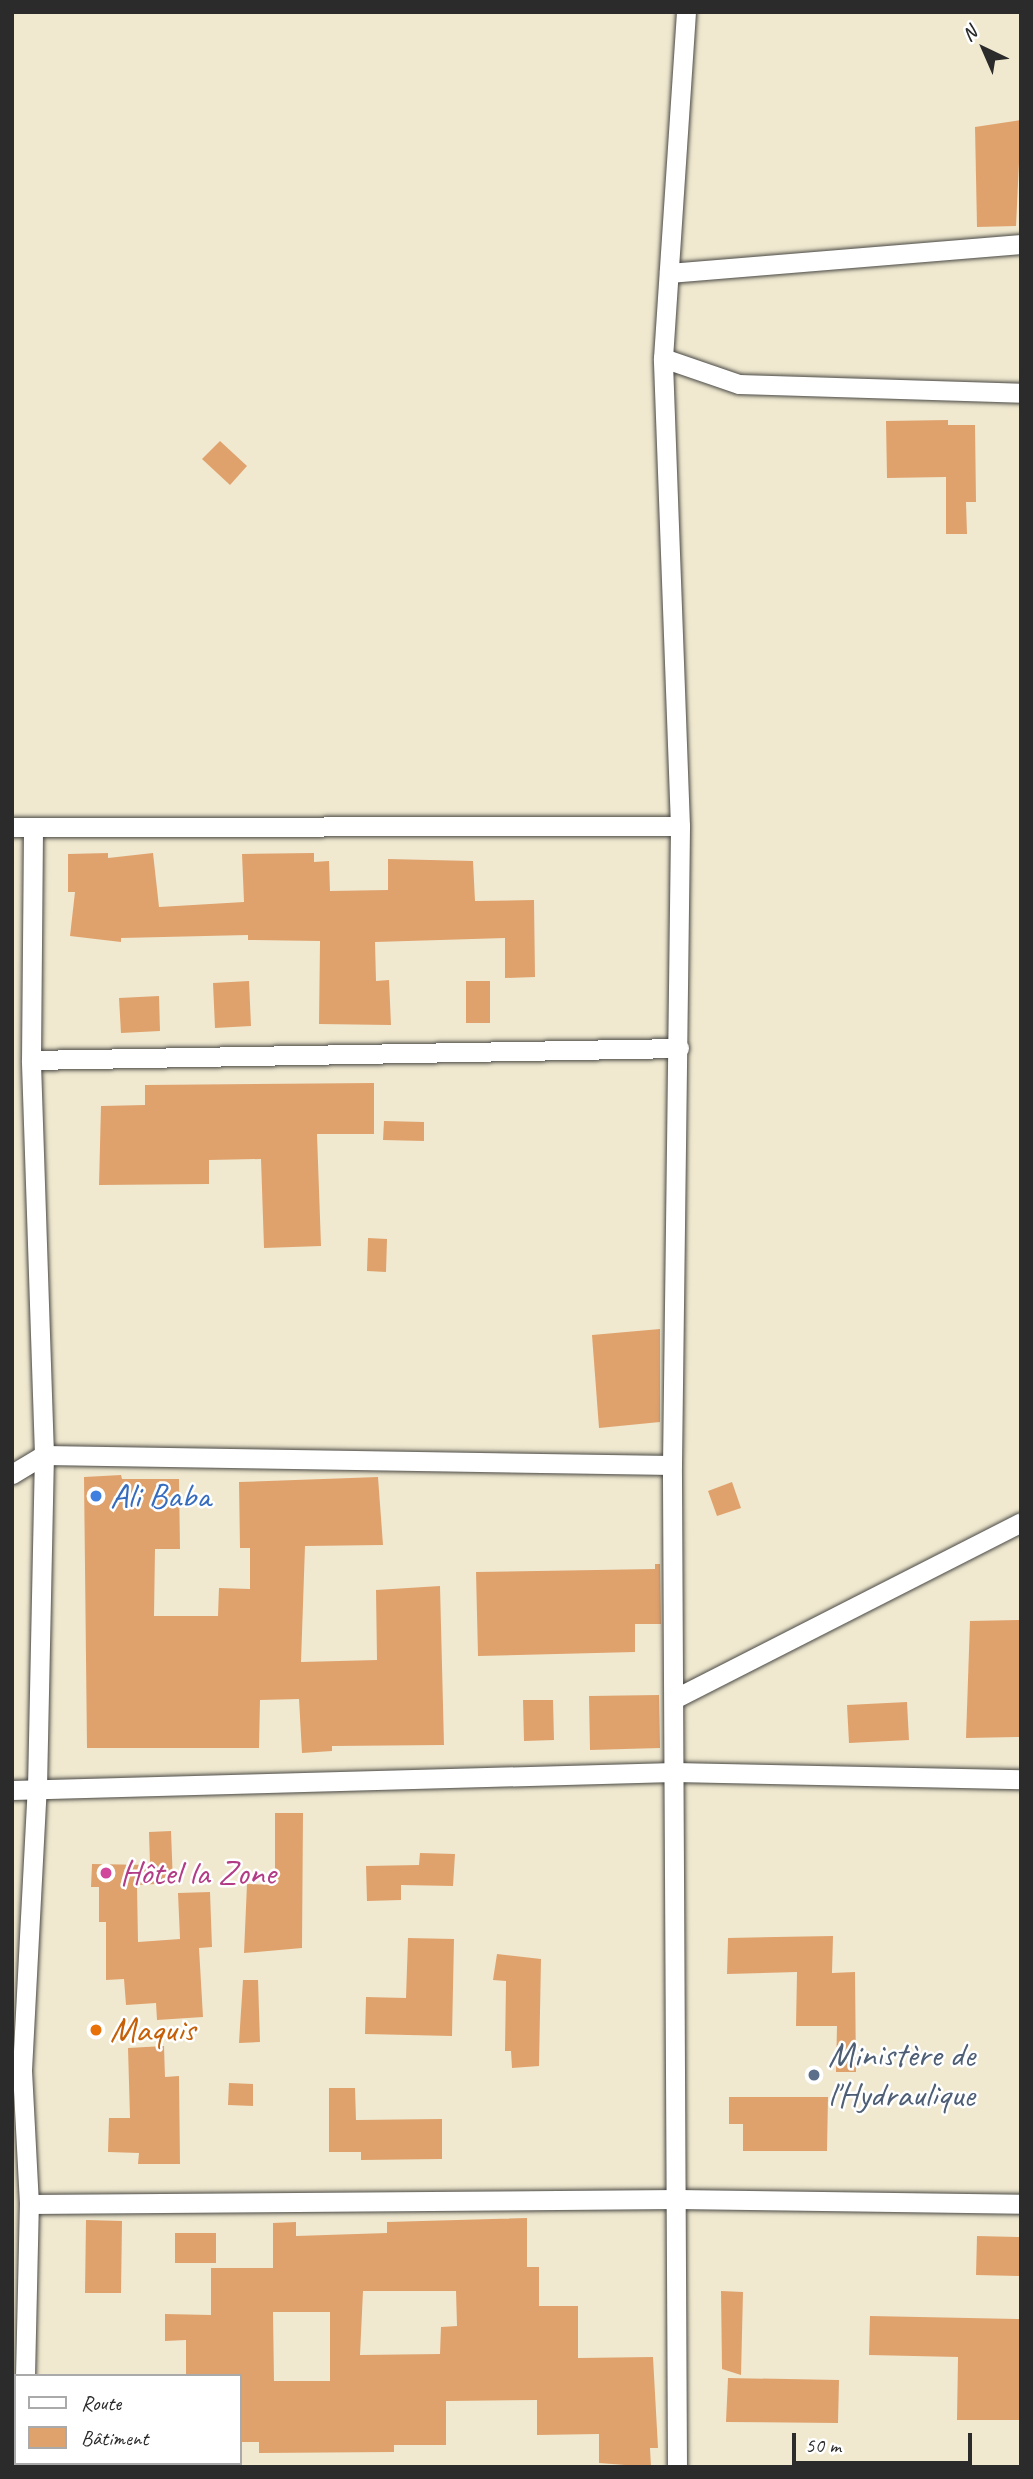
<!DOCTYPE html>
<html>
<head>
<meta charset="utf-8">
<style>
  body { margin:0 }
  #map { position:relative; width:1033px; height:2479px; overflow:hidden; background:#f0e9d0; font-family:Caveat,sans-serif }
  div>[style] { position:absolute }
  [style*='--x'] { left:calc(var(--x)*1px); top:calc(var(--y)*1px); width:calc(var(--w)*1px); rotate:calc(var(--a)*1deg) }
  .building>* { inset:0; background:#dfa26d }
  .roads { filter:drop-shadow(0 0 2px #494844) drop-shadow(0 0 2px #494844) }
  .street>* { height:19px; margin:-9.5px; padding:0 9.5px; transform-origin:9.5px; border-radius:9.5px; background:#fff }
  .dots>* { width:19px; height:19px; translate:-50% -50%; box-sizing:border-box; border:4px solid #fff; border-radius:50% }
  span { translate:-50% -50%; white-space:nowrap; text-align:center; line-height:1.15; -webkit-text-stroke:5px #fff; paint-order:stroke }
  .shop-label { font-size:35px; color:#366cbe }
  .left { translate:0 -50%; text-align:left }
  .hotel-label { font-size:35px; color:#b23c85 }
  .food-label { font-size:35px; color:#c56008 }
  .service-label { font-size:35px; color:#4e5e75 }
  .frame { position:absolute; inset:0; border:14px solid #2b2b2b; pointer-events:none }
  .legend { position:absolute; left:14px; top:2374px; width:228px; height:91px; box-sizing:border-box; background:#fff; border:2px solid #aaa; margin:0; padding:9px 12px; list-style:none; font-size:21px; color:#2b2b2b }
  .legend li { display:flex; align-items:center; gap:14px; height:35px }
  .legend b { width:35px; border:2px solid #aaa }
  .north { position:absolute; left:949px; top:14px; width:70px; height:70px; -webkit-text-stroke:5px #fff; paint-order:stroke; rotate:316deg; font-size:19px; font-weight:700; line-height:28px; text-align:center; color:#2b2b2b }
  .north::after { content:''; display:block; margin:auto; width:24px; height:32px; background:#2b2b2b; clip-path:polygon(50% 0,100% 100%,50% 72%,0 100%) }
  .scale { position:absolute; left:792px; top:2433px; width:180px; height:32px; box-sizing:border-box; border:4px solid #2b2b2b; border-top:0; padding-left:9px; font-size:21px; line-height:24px; white-space:nowrap; color:#2b2b2b; -webkit-text-stroke:5px #fff; paint-order:stroke }
</style>
</head>
<body>
<div id="map">
  <div class="building">
    <i style="clip-path:polygon(1021px 120px,1016px 226px,977px 227px,975px 127px)"></i>
    <i style="clip-path:polygon(948px 420px,948px 425px,975px 425px,976px 502px,966px 502px,967px 534px,946px 534px,946px 477px,887px 478px,886px 421px)"></i>
    <i style="clip-path:polygon(220px 441px,247px 466px,230px 485px,202px 459px)"></i>
    <i style="clip-path:polygon(108px 853px,108px 858px,153px 853px,159px 907px,244px 902px,242px 854px,314px 853px,314px 862px,329px 861px,330px 891px,388px 890px,388px 859px,473px 861px,475px 901px,534px 900px,535px 977px,505px 978px,505px 938px,375px 942px,376px 981px,389px 980px,391px 1025px,319px 1024px,320px 941px,248px 940px,248px 935px,121px 938px,121px 942px,70px 936px,75px 892px,68px 892px,68px 854px)"></i>
    <i style="clip-path:polygon(249px 981px,251px 1026px,215px 1028px,213px 983px)"></i>
    <i style="clip-path:polygon(466px 981px,490px 981px,490px 1023px,466px 1023px)"></i>
    <i style="clip-path:polygon(159px 996px,160px 1031px,121px 1033px,119px 998px)"></i>
    <i style="clip-path:polygon(374px 1083px,374px 1134px,317px 1134px,321px 1246px,264px 1248px,261px 1159px,209px 1160px,209px 1184px,99px 1185px,101px 1106px,145px 1105px,145px 1085px)"></i>
    <i style="clip-path:polygon(384px 1121px,424px 1122px,424px 1141px,383px 1140px)"></i>
    <i style="clip-path:polygon(368px 1238px,387px 1239px,386px 1272px,367px 1271px)"></i>
    <i style="clip-path:polygon(660px 1329px,660px 1422px,599px 1428px,592px 1335px)"></i>
    <i style="clip-path:polygon(121px 1475px,122px 1479px,179px 1479px,180px 1549px,155px 1549px,154px 1616px,218px 1616px,219px 1588px,250px 1589px,250px 1548px,240px 1548px,239px 1482px,378px 1477px,383px 1545px,305px 1546px,301px 1662px,377px 1660px,376px 1590px,440px 1586px,444px 1745px,332px 1746px,332px 1751px,302px 1753px,299px 1699px,260px 1700px,259px 1748px,87px 1748px,84px 1477px)"></i>
    <i style="clip-path:polygon(732px 1482px,741px 1508px,717px 1516px,708px 1491px)"></i>
    <i style="clip-path:polygon(655px 1564px,660px 1564px,661px 1624px,635px 1624px,635px 1652px,478px 1656px,476px 1572px,655px 1569px)"></i>
    <i style="clip-path:polygon(1021px 1620px,1021px 1737px,966px 1738px,970px 1621px)"></i>
    <i style="clip-path:polygon(659px 1695px,660px 1748px,590px 1750px,589px 1696px)"></i>
    <i style="clip-path:polygon(523px 1700px,553px 1700px,554px 1740px,524px 1741px)"></i>
    <i style="clip-path:polygon(907px 1702px,909px 1740px,849px 1743px,847px 1705px)"></i>
    <i style="clip-path:polygon(275px 1813px,303px 1813px,302px 1948px,244px 1953px,247px 1884px,275px 1885px)"></i>
    <i style="clip-path:polygon(171px 1831px,173px 1883px,137px 1885px,138px 1942px,180px 1939px,178px 1893px,210px 1892px,212px 1947px,199px 1948px,203px 2017px,157px 2020px,156px 2003px,126px 2005px,124px 1979px,106px 1980px,106px 1922px,99px 1922px,99px 1887px,91px 1887px,92px 1864px,150px 1865px,149px 1832px)"></i>
    <i style="clip-path:polygon(420px 1853px,455px 1854px,453px 1886px,401px 1885px,401px 1900px,367px 1901px,366px 1866px,419px 1865px)"></i>
    <i style="clip-path:polygon(833px 1936px,832px 1973px,855px 1972px,856px 2072px,836px 2072px,837px 2026px,796px 2026px,797px 1972px,727px 1974px,728px 1938px)"></i>
    <i style="clip-path:polygon(408px 1938px,454px 1939px,452px 2036px,365px 2034px,366px 1997px,406px 1998px)"></i>
    <i style="clip-path:polygon(497px 1954px,541px 1959px,539px 2066px,512px 2068px,511px 2051px,505px 2051px,506px 1981px,493px 1980px)"></i>
    <i style="clip-path:polygon(243px 1980px,258px 1980px,260px 2042px,239px 2043px)"></i>
    <i style="clip-path:polygon(164px 2046px,165px 2077px,179px 2076px,180px 2164px,138px 2164px,139px 2153px,108px 2152px,109px 2118px,130px 2118px,128px 2048px)"></i>
    <i style="clip-path:polygon(229px 2083px,253px 2084px,253px 2106px,228px 2105px)"></i>
    <i style="clip-path:polygon(329px 2088px,355px 2088px,356px 2120px,442px 2119px,442px 2159px,361px 2160px,361px 2152px,329px 2152px)"></i>
    <i style="clip-path:polygon(729px 2097px,828px 2097px,827px 2151px,743px 2151px,743px 2124px,729px 2124px)"></i>
    <i style="clip-path:polygon(evenodd,527px 2218px,527px 2267px,539px 2267px,539px 2306px,578px 2306px,578px 2358px,653px 2357px,658px 2448px,650px 2448px,651px 2467px,599px 2463px,599px 2434px,537px 2435px,537px 2400px,446px 2401px,446px 2445px,394px 2445px,394px 2452px,259px 2453px,259px 2442px,240px 2442px,240px 2376px,186px 2376px,186px 2340px,165px 2341px,165px 2314px,211px 2315px,211px 2268px,273px 2268px,273px 2223px,296px 2222px,296px 2236px,387px 2233px,387px 2222px,527px 2218px,363px 2291px,456px 2291px,457px 2326px,441px 2327px,440px 2354px,360px 2355px,363px 2291px,527px 2218px,273px 2312px,330px 2312px,330px 2381px,274px 2381px,273px 2312px)"></i>
    <i style="clip-path:polygon(86px 2220px,122px 2221px,121px 2293px,85px 2293px)"></i>
    <i style="clip-path:polygon(175px 2233px,216px 2233px,216px 2263px,175px 2263px)"></i>
    <i style="clip-path:polygon(977px 2236px,1021px 2237px,1021px 2276px,976px 2275px)"></i>
    <i style="clip-path:polygon(721px 2291px,743px 2292px,741px 2375px,722px 2369px)"></i>
    <i style="clip-path:polygon(870px 2316px,1020px 2319px,1021px 2420px,957px 2420px,958px 2357px,869px 2355px)"></i>
    <i style="clip-path:polygon(728px 2378px,839px 2380px,838px 2423px,726px 2422px)"></i>
  </div>
  <div class="roads">
    <div class="street">
      <i style="--x:669;--y:273;--w:353;--a:-4.7"></i>
      <i style="--x:663;--y:358;--w:80;--a:18.9"></i>
      <i style="--x:739;--y:384;--w:282;--a:1.8"></i>
      <i style="--x:12;--y:827;--w:668;--a:-0.09"></i>
      <i style="--x:31;--y:1060;--w:648;--a:-1.06"></i>
      <i style="--x:12;--y:1474;--w:37;--a:-31"></i>
      <i style="--x:44;--y:1455;--w:628;--a:0.91"></i>
      <i style="--x:676;--y:1698;--w:387;--a:-27"></i>
      <i style="--x:12;--y:1790;--w:662;--a:-1.56"></i>
      <i style="--x:674;--y:1772;--w:347;--a:1.2"></i>
      <i style="--x:29;--y:2204;--w:648;--a:-0.44"></i>
      <i style="--x:677;--y:2199;--w:344;--a:0.8"></i>
      <i style="--x:25;--y:2376;--w:172;--a:-88.7"></i>
      <i style="--x:29;--y:2204;--w:134;--a:-93"></i>
      <i style="--x:22;--y:2070;--w:282;--a:-87"></i>
      <i style="--x:37;--y:1788;--w:333;--a:-88.8"></i>
      <i style="--x:44;--y:1455;--w:395;--a:-91.9"></i>
      <i style="--x:31;--y:1060;--w:233;--a:-89.5"></i>
      <i style="--x:29;--y:2463;--w:4;--a:90"></i>
      <i style="--x:677;--y:2467;--w:1002;--a:-90.29"></i>
      <i style="--x:672;--y:1465;--w:639;--a:-89.28"></i>
      <i style="--x:680;--y:826;--w:468;--a:-92.1"></i>
      <i style="--x:663;--y:358;--w:347;--a:-86.2"></i>
    </div>
  </div>
  <div class="dots">
    <i style="left:96px;top:1496px;background:#3f7fe0"></i>
    <i style="left:106px;top:1873px;background:#d1479c"></i>
    <i style="left:96px;top:2030px;background:#e8710a"></i>
    <i style="left:814px;top:2075px;background:#5c6f8a"></i>
  </div>
  <div class="shop-label">
    <span class="left" style="left:110px;top:1496px">Ali Baba</span>
  </div>
  <div class="hotel-label">
    <span class="left" style="left:120px;top:1873px">Hôtel la Zone</span>
  </div>
  <div class="food-label">
    <span class="left" style="left:110px;top:2030px">Maquis</span>
  </div>
  <div class="service-label">
    <span class="left" style="left:828px;top:2075px">Ministère de<br>l'Hydraulique</span>
  </div>
  <div class="frame"></div>
  <ul class="legend">
  <li><b style="height:9px;background:#fff"></b>Route</li>
  <li><b style="height:19px;background:#dfa26d"></b>Bâtiment</li>
  </ul>
  <div class="north">N</div>
  <div class="scale">50 m</div>
</div>
</body>
</html>
